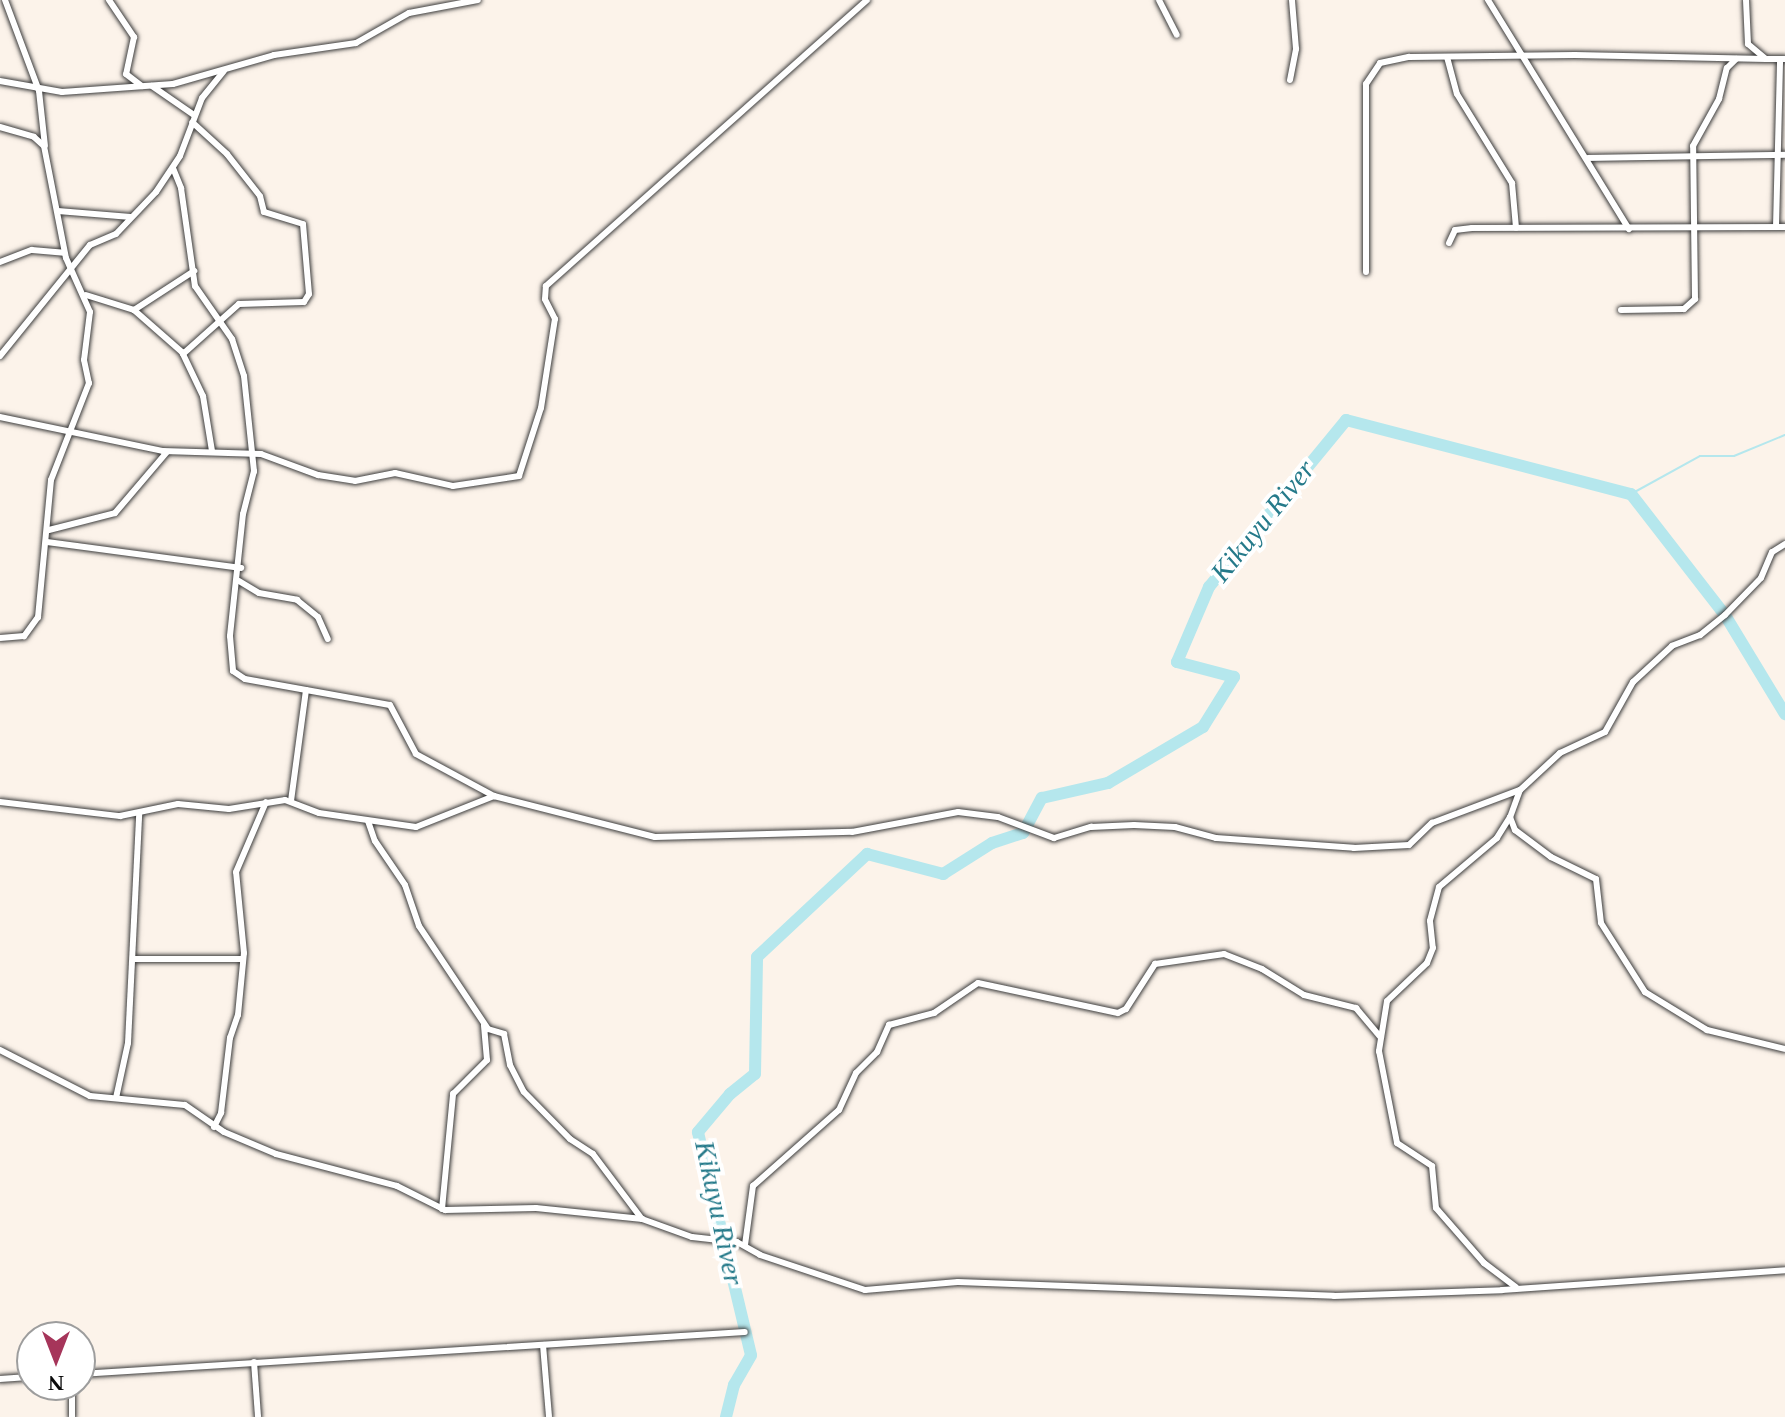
<!DOCTYPE html>
<html>
<head>
<meta charset="utf-8">
<style>
  body { margin:0 }
  #map { position:relative; width:1785px; height:1417px; overflow:hidden; background:#fcf3ea; font-family:Georgia,serif }
  div>[style] { position:absolute }
  [style*='--x'] { left:calc(var(--x)*1px); top:calc(var(--y)*1px); width:calc(var(--w)*1px); rotate:calc(var(--a)*1deg) }
  .stream>* { height:2px; margin:-1px; padding:0 1px; transform-origin:1px; border-radius:1px; background:#b5e7ed }
  .river>* { height:12px; margin:-6px; padding:0 6px; transform-origin:6px; border-radius:6px; background:#b5e7ed }
  .roads { filter:drop-shadow(0 0 2px #3d3d3d) drop-shadow(0 0 2px #3d3d3d) }
  .street>* { height:6px; margin:-3px; padding:0 3px; transform-origin:3px; border-radius:3px; background:#fff }
  span { translate:-50% -50%; white-space:nowrap; text-align:center; line-height:1.15; -webkit-text-stroke:8px #fff; paint-order:stroke }
  .water-label { font-size:28px; color:#257a8a; font-style:italic }
  .north { position:absolute; left:16px; top:1321px; width:80px; height:80px; box-sizing:border-box; background:#fff; border:2px solid #9d9d9d; border-radius:50%; rotate:180deg; font-size:22px; font-weight:700; line-height:32px; text-align:center; color:#0a0a0a }
  .north::after { content:''; display:block; margin:auto; width:28px; height:36px; background:#a6355a; clip-path:polygon(50% 0,100% 100%,50% 72%,0 100%) }
</style>
</head>
<body>
<div id="map">
  <div class="stream">
    <i style="--x:1631;--y:494;--w:79;--a:-28.8"></i>
    <i style="--x:1700;--y:456;--w:34;--a:0"></i>
    <i style="--x:1734;--y:456;--w:55;--a:-22.4"></i>
  </div>
  <div class="river">
    <i style="--x:726;--y:1417;--w:33;--a:-76"></i>
    <i style="--x:734;--y:1385;--w:34;--a:-60"></i>
    <i style="--x:751;--y:1355;--w:229;--a:-103.4"></i>
    <i style="--x:698;--y:1132;--w:50;--a:-49.9"></i>
    <i style="--x:730;--y:1094;--w:32;--a:-39"></i>
    <i style="--x:755;--y:1074;--w:117;--a:-89"></i>
    <i style="--x:757;--y:957;--w:151;--a:-43.1"></i>
    <i style="--x:867;--y:854;--w:79;--a:14.7"></i>
    <i style="--x:943;--y:874;--w:58;--a:-32.3"></i>
    <i style="--x:992;--y:843;--w:33;--a:-18"></i>
    <i style="--x:1023;--y:833;--w:40;--a:-62"></i>
    <i style="--x:1042;--y:798;--w:68;--a:-12.8"></i>
    <i style="--x:1108;--y:783;--w:110;--a:-30.5"></i>
    <i style="--x:1203;--y:727;--w:59;--a:-58.2"></i>
    <i style="--x:1234;--y:677;--w:59;--a:-165.3"></i>
    <i style="--x:1177;--y:662;--w:82;--a:-66.9"></i>
    <i style="--x:1209;--y:587;--w:216;--a:-50.6"></i>
    <i style="--x:1346;--y:420;--w:294;--a:14.6"></i>
    <i style="--x:1631;--y:494;--w:153;--a:52.2"></i>
    <i style="--x:1725;--y:615;--w:116;--a:58.8"></i>
  </div>
  <div class="roads">
    <div class="street">
      <i style="--x:5;--y:0;--w:97;--a:69.5"></i>
      <i style="--x:39;--y:91;--w:55;--a:83.8"></i>
      <i style="--x:109;--y:0;--w:45;--a:56"></i>
      <i style="--x:134;--y:37;--w:38;--a:102"></i>
      <i style="--x:126;--y:74;--w:20;--a:37"></i>
      <i style="--x:1159;--y:0;--w:39;--a:63"></i>
      <i style="--x:1488;--y:0;--w:269;--a:58.4"></i>
      <i style="--x:1746;--y:0;--w:44;--a:87.4"></i>
      <i style="--x:1748;--y:44;--w:23;--a:40"></i>
      <i style="--x:1766;--y:59;--w:19;--a:0"></i>
      <i style="--x:1447;--y:57;--w:38;--a:75"></i>
      <i style="--x:1457;--y:94;--w:105;--a:58.3"></i>
      <i style="--x:1512;--y:183;--w:45;--a:84.9"></i>
      <i style="--x:1290;--y:80;--w:32;--a:-79"></i>
      <i style="--x:1296;--y:49;--w:49;--a:-94.7"></i>
      <i style="--x:0;--y:81;--w:63;--a:10.1"></i>
      <i style="--x:62;--y:92;--w:111;--a:-4.1"></i>
      <i style="--x:173;--y:84;--w:105;--a:-16"></i>
      <i style="--x:274;--y:55;--w:83;--a:-8.3"></i>
      <i style="--x:356;--y:43;--w:61;--a:-29.5"></i>
      <i style="--x:409;--y:13;--w:70;--a:-10.7"></i>
      <i style="--x:152;--y:86;--w:51;--a:34.6"></i>
      <i style="--x:0;--y:127;--w:35;--a:16"></i>
      <i style="--x:34;--y:137;--w:13;--a:42"></i>
      <i style="--x:44;--y:146;--w:114;--a:78.9"></i>
      <i style="--x:66;--y:258;--w:59;--a:66"></i>
      <i style="--x:90;--y:312;--w:48;--a:97.1"></i>
      <i style="--x:84;--y:360;--w:24;--a:78"></i>
      <i style="--x:89;--y:383;--w:104;--a:111.4"></i>
      <i style="--x:51;--y:480;--w:138;--a:95.4"></i>
      <i style="--x:38;--y:617;--w:24;--a:126"></i>
      <i style="--x:24;--y:636;--w:24;--a:175"></i>
      <i style="--x:1588;--y:158;--w:197;--a:-0.9"></i>
      <i style="--x:173;--y:168;--w:22;--a:68"></i>
      <i style="--x:181;--y:188;--w:99;--a:81.9"></i>
      <i style="--x:195;--y:286;--w:65;--a:55.1"></i>
      <i style="--x:232;--y:339;--w:39;--a:72"></i>
      <i style="--x:244;--y:376;--w:96;--a:84"></i>
      <i style="--x:254;--y:471;--w:44;--a:104.3"></i>
      <i style="--x:243;--y:514;--w:123;--a:96.1"></i>
      <i style="--x:230;--y:636;--w:35;--a:85"></i>
      <i style="--x:233;--y:671;--w:14;--a:34"></i>
      <i style="--x:245;--y:679;--w:147;--a:10.2"></i>
      <i style="--x:390;--y:705;--w:55;--a:62"></i>
      <i style="--x:416;--y:754;--w:89;--a:28.3"></i>
      <i style="--x:58;--y:211;--w:73;--a:4.7"></i>
      <i style="--x:1776;--y:227;--w:168;--a:-88.6"></i>
      <i style="--x:1449;--y:243;--w:14;--a:-65"></i>
      <i style="--x:1455;--y:230;--w:17;--a:-7"></i>
      <i style="--x:1472;--y:228;--w:313;--a:-0.2"></i>
      <i style="--x:0;--y:262;--w:34;--a:-21"></i>
      <i style="--x:32;--y:250;--w:32;--a:5"></i>
      <i style="--x:1366;--y:272;--w:188;--a:-90"></i>
      <i style="--x:1366;--y:84;--w:25;--a:-56"></i>
      <i style="--x:1380;--y:63;--w:30;--a:-12"></i>
      <i style="--x:1409;--y:57;--w:166;--a:-0.7"></i>
      <i style="--x:1575;--y:55;--w:191;--a:1.2"></i>
      <i style="--x:86;--y:295;--w:50;--a:17.4"></i>
      <i style="--x:134;--y:310;--w:64;--a:41.2"></i>
      <i style="--x:182;--y:352;--w:49;--a:64.5"></i>
      <i style="--x:203;--y:396;--w:56;--a:80.7"></i>
      <i style="--x:134;--y:310;--w:72;--a:-33"></i>
      <i style="--x:1621;--y:310;--w:63;--a:-0.9"></i>
      <i style="--x:1684;--y:309;--w:15;--a:-42"></i>
      <i style="--x:1695;--y:299;--w:153;--a:-90.7"></i>
      <i style="--x:1693;--y:146;--w:54;--a:-61"></i>
      <i style="--x:1719;--y:99;--w:32;--a:-76"></i>
      <i style="--x:1727;--y:68;--w:13;--a:-45"></i>
      <i style="--x:183;--y:354;--w:75;--a:-41.8"></i>
      <i style="--x:239;--y:304;--w:65;--a:-1.8"></i>
      <i style="--x:304;--y:302;--w:9;--a:-58"></i>
      <i style="--x:309;--y:294;--w:70;--a:-94.9"></i>
      <i style="--x:303;--y:224;--w:41;--a:-162.9"></i>
      <i style="--x:264;--y:212;--w:16;--a:-104"></i>
      <i style="--x:260;--y:196;--w:53;--a:-128.2"></i>
      <i style="--x:227;--y:154;--w:47;--a:-137.6"></i>
      <i style="--x:0;--y:356;--w:143;--a:-51"></i>
      <i style="--x:90;--y:245;--w:28;--a:-23"></i>
      <i style="--x:116;--y:234;--w:58;--a:-46.4"></i>
      <i style="--x:156;--y:192;--w:43;--a:-56.3"></i>
      <i style="--x:180;--y:156;--w:62;--a:-69.2"></i>
      <i style="--x:202;--y:98;--w:35;--a:-51"></i>
      <i style="--x:0;--y:417;--w:167;--a:11.8"></i>
      <i style="--x:163;--y:451;--w:98;--a:1.8"></i>
      <i style="--x:261;--y:454;--w:61;--a:20.2"></i>
      <i style="--x:318;--y:475;--w:37;--a:9"></i>
      <i style="--x:355;--y:481;--w:41;--a:-11.3"></i>
      <i style="--x:395;--y:473;--w:59;--a:12.6"></i>
      <i style="--x:453;--y:486;--w:67;--a:-8.6"></i>
      <i style="--x:519;--y:476;--w:71;--a:-72.1"></i>
      <i style="--x:541;--y:408;--w:90;--a:-81.1"></i>
      <i style="--x:555;--y:319;--w:22;--a:-117"></i>
      <i style="--x:545;--y:299;--w:13;--a:-86"></i>
      <i style="--x:546;--y:286;--w:430;--a:-41.7"></i>
      <i style="--x:49;--y:530;--w:68;--a:-14.4"></i>
      <i style="--x:115;--y:513;--w:80;--a:-49.6"></i>
      <i style="--x:47;--y:542;--w:196;--a:7.6"></i>
      <i style="--x:1785;--y:544;--w:15;--a:148"></i>
      <i style="--x:1772;--y:552;--w:28;--a:113"></i>
      <i style="--x:1761;--y:578;--w:52;--a:134.2"></i>
      <i style="--x:1725;--y:615;--w:32;--a:141"></i>
      <i style="--x:1700;--y:635;--w:30;--a:159"></i>
      <i style="--x:1672;--y:646;--w:53;--a:137.3"></i>
      <i style="--x:1633;--y:682;--w:57;--a:119.2"></i>
      <i style="--x:1605;--y:732;--w:50;--a:155"></i>
      <i style="--x:1560;--y:753;--w:54;--a:137.2"></i>
      <i style="--x:1520;--y:790;--w:29;--a:110"></i>
      <i style="--x:1510;--y:817;--w:14;--a:69"></i>
      <i style="--x:1515;--y:830;--w:45;--a:36.9"></i>
      <i style="--x:1551;--y:857;--w:50;--a:26.1"></i>
      <i style="--x:1596;--y:879;--w:44;--a:83.5"></i>
      <i style="--x:1601;--y:923;--w:82;--a:57.5"></i>
      <i style="--x:1645;--y:992;--w:73;--a:31.5"></i>
      <i style="--x:1707;--y:1030;--w:80;--a:13.7"></i>
      <i style="--x:239;--y:581;--w:23;--a:31"></i>
      <i style="--x:259;--y:593;--w:39;--a:10"></i>
      <i style="--x:297;--y:600;--w:27;--a:39"></i>
      <i style="--x:318;--y:617;--w:24;--a:66"></i>
      <i style="--x:291;--y:801;--w:112;--a:-82.3"></i>
      <i style="--x:0;--y:802;--w:121;--a:6.7"></i>
      <i style="--x:120;--y:816;--w:59;--a:-11.7"></i>
      <i style="--x:178;--y:804;--w:51;--a:5.6"></i>
      <i style="--x:229;--y:809;--w:57;--a:-9.1"></i>
      <i style="--x:285;--y:800;--w:36;--a:21"></i>
      <i style="--x:319;--y:813;--w:98;--a:8.2"></i>
      <i style="--x:416;--y:827;--w:84;--a:-21.7"></i>
      <i style="--x:494;--y:796;--w:166;--a:14.3"></i>
      <i style="--x:655;--y:837;--w:197;--a:-1.5"></i>
      <i style="--x:852;--y:832;--w:108;--a:-10.7"></i>
      <i style="--x:958;--y:812;--w:40;--a:7.1"></i>
      <i style="--x:998;--y:817;--w:60;--a:20.6"></i>
      <i style="--x:1054;--y:838;--w:39;--a:-17"></i>
      <i style="--x:1091;--y:827;--w:43;--a:-2.7"></i>
      <i style="--x:1134;--y:825;--w:41;--a:2.8"></i>
      <i style="--x:1175;--y:827;--w:42;--a:15"></i>
      <i style="--x:1216;--y:838;--w:138;--a:4.1"></i>
      <i style="--x:1354;--y:848;--w:55;--a:-3.1"></i>
      <i style="--x:1409;--y:845;--w:32;--a:-44"></i>
      <i style="--x:1432;--y:823;--w:94;--a:-20.6"></i>
      <i style="--x:1510;--y:817;--w:25;--a:122"></i>
      <i style="--x:1497;--y:838;--w:76;--a:139.8"></i>
      <i style="--x:1439;--y:887;--w:35;--a:105"></i>
      <i style="--x:1430;--y:921;--w:27;--a:84"></i>
      <i style="--x:1433;--y:948;--w:16;--a:112"></i>
      <i style="--x:1427;--y:963;--w:55;--a:136.5"></i>
      <i style="--x:1387;--y:1001;--w:51;--a:99.1"></i>
      <i style="--x:1379;--y:1051;--w:94;--a:78.9"></i>
      <i style="--x:1397;--y:1143;--w:42;--a:33.3"></i>
      <i style="--x:1432;--y:1166;--w:42;--a:84.6"></i>
      <i style="--x:1436;--y:1208;--w:73;--a:48.9"></i>
      <i style="--x:1484;--y:1263;--w:40;--a:37"></i>
      <i style="--x:368;--y:821;--w:21;--a:71"></i>
      <i style="--x:375;--y:841;--w:53;--a:55.7"></i>
      <i style="--x:405;--y:885;--w:43;--a:71.1"></i>
      <i style="--x:419;--y:926;--w:124;--a:56.2"></i>
      <i style="--x:488;--y:1029;--w:17;--a:17"></i>
      <i style="--x:504;--y:1034;--w:32;--a:79"></i>
      <i style="--x:510;--y:1065;--w:30;--a:63"></i>
      <i style="--x:524;--y:1092;--w:66;--a:45.6"></i>
      <i style="--x:570;--y:1139;--w:27;--a:33"></i>
      <i style="--x:593;--y:1154;--w:81;--a:53"></i>
      <i style="--x:133;--y:959;--w:110;--a:0"></i>
      <i style="--x:0;--y:1050;--w:101;--a:27.1"></i>
      <i style="--x:90;--y:1096;--w:95;--a:5.4"></i>
      <i style="--x:185;--y:1105;--w:47;--a:34.7"></i>
      <i style="--x:224;--y:1132;--w:56;--a:22.9"></i>
      <i style="--x:276;--y:1154;--w:125;--a:14.8"></i>
      <i style="--x:397;--y:1186;--w:54;--a:26.6"></i>
      <i style="--x:445;--y:1210;--w:91;--a:-1.3"></i>
      <i style="--x:536;--y:1208;--w:107;--a:5.9"></i>
      <i style="--x:642;--y:1219;--w:53;--a:19.8"></i>
      <i style="--x:692;--y:1237;--w:45;--a:6.3"></i>
      <i style="--x:737;--y:1242;--w:26;--a:29"></i>
      <i style="--x:760;--y:1255;--w:111;--a:18.4"></i>
      <i style="--x:865;--y:1290;--w:93;--a:-4.9"></i>
      <i style="--x:958;--y:1282;--w:376;--a:2.1"></i>
      <i style="--x:1334;--y:1296;--w:168;--a:-2"></i>
      <i style="--x:1502;--y:1290;--w:284;--a:-4"></i>
      <i style="--x:116;--y:1098;--w:56;--a:-77.7"></i>
      <i style="--x:128;--y:1043;--w:229;--a:-87.2"></i>
      <i style="--x:214;--y:1127;--w:16;--a:-63"></i>
      <i style="--x:221;--y:1113;--w:76;--a:-83.2"></i>
      <i style="--x:230;--y:1038;--w:24;--a:-71"></i>
      <i style="--x:238;--y:1015;--w:62;--a:-84.5"></i>
      <i style="--x:244;--y:953;--w:81;--a:-95.6"></i>
      <i style="--x:236;--y:872;--w:76;--a:-66.8"></i>
      <i style="--x:442;--y:1209;--w:116;--a:-84.5"></i>
      <i style="--x:453;--y:1094;--w:48;--a:-45"></i>
      <i style="--x:487;--y:1060;--w:35;--a:-95"></i>
      <i style="--x:745;--y:1245;--w:60;--a:-82.3"></i>
      <i style="--x:753;--y:1186;--w:115;--a:-41.5"></i>
      <i style="--x:839;--y:1110;--w:41;--a:-65.3"></i>
      <i style="--x:856;--y:1073;--w:30;--a:-45"></i>
      <i style="--x:877;--y:1052;--w:30;--a:-66"></i>
      <i style="--x:889;--y:1025;--w:47;--a:-14.9"></i>
      <i style="--x:934;--y:1013;--w:53;--a:-34.3"></i>
      <i style="--x:978;--y:983;--w:143;--a:12.1"></i>
      <i style="--x:1118;--y:1013;--w:9;--a:-27"></i>
      <i style="--x:1126;--y:1009;--w:54;--a:-57.2"></i>
      <i style="--x:1155;--y:964;--w:70;--a:-8.2"></i>
      <i style="--x:1224;--y:954;--w:41;--a:21.5"></i>
      <i style="--x:1262;--y:969;--w:49;--a:31.8"></i>
      <i style="--x:1304;--y:995;--w:54;--a:14"></i>
      <i style="--x:1356;--y:1008;--w:38;--a:50"></i>
      <i style="--x:543;--y:1345;--w:72;--a:85.2"></i>
      <i style="--x:254;--y:1362;--w:55;--a:85.8"></i>
      <i style="--x:80;--y:1374;--w:666;--a:-3.61"></i>
      <i style="--x:0;--y:1379;--w:32;--a:-4"></i>
      <i style="--x:72;--y:1385;--w:32;--a:90"></i>
    </div>
  </div>
  <div class="water-label">
    <span style="left:1263px;top:521px;rotate:-51deg">Kikuyu River</span>
    <span style="left:719px;top:1213px;rotate:78deg">Kikuyu River</span>
  </div>
  <div class="north">N</div>
</div>
</body>
</html>
